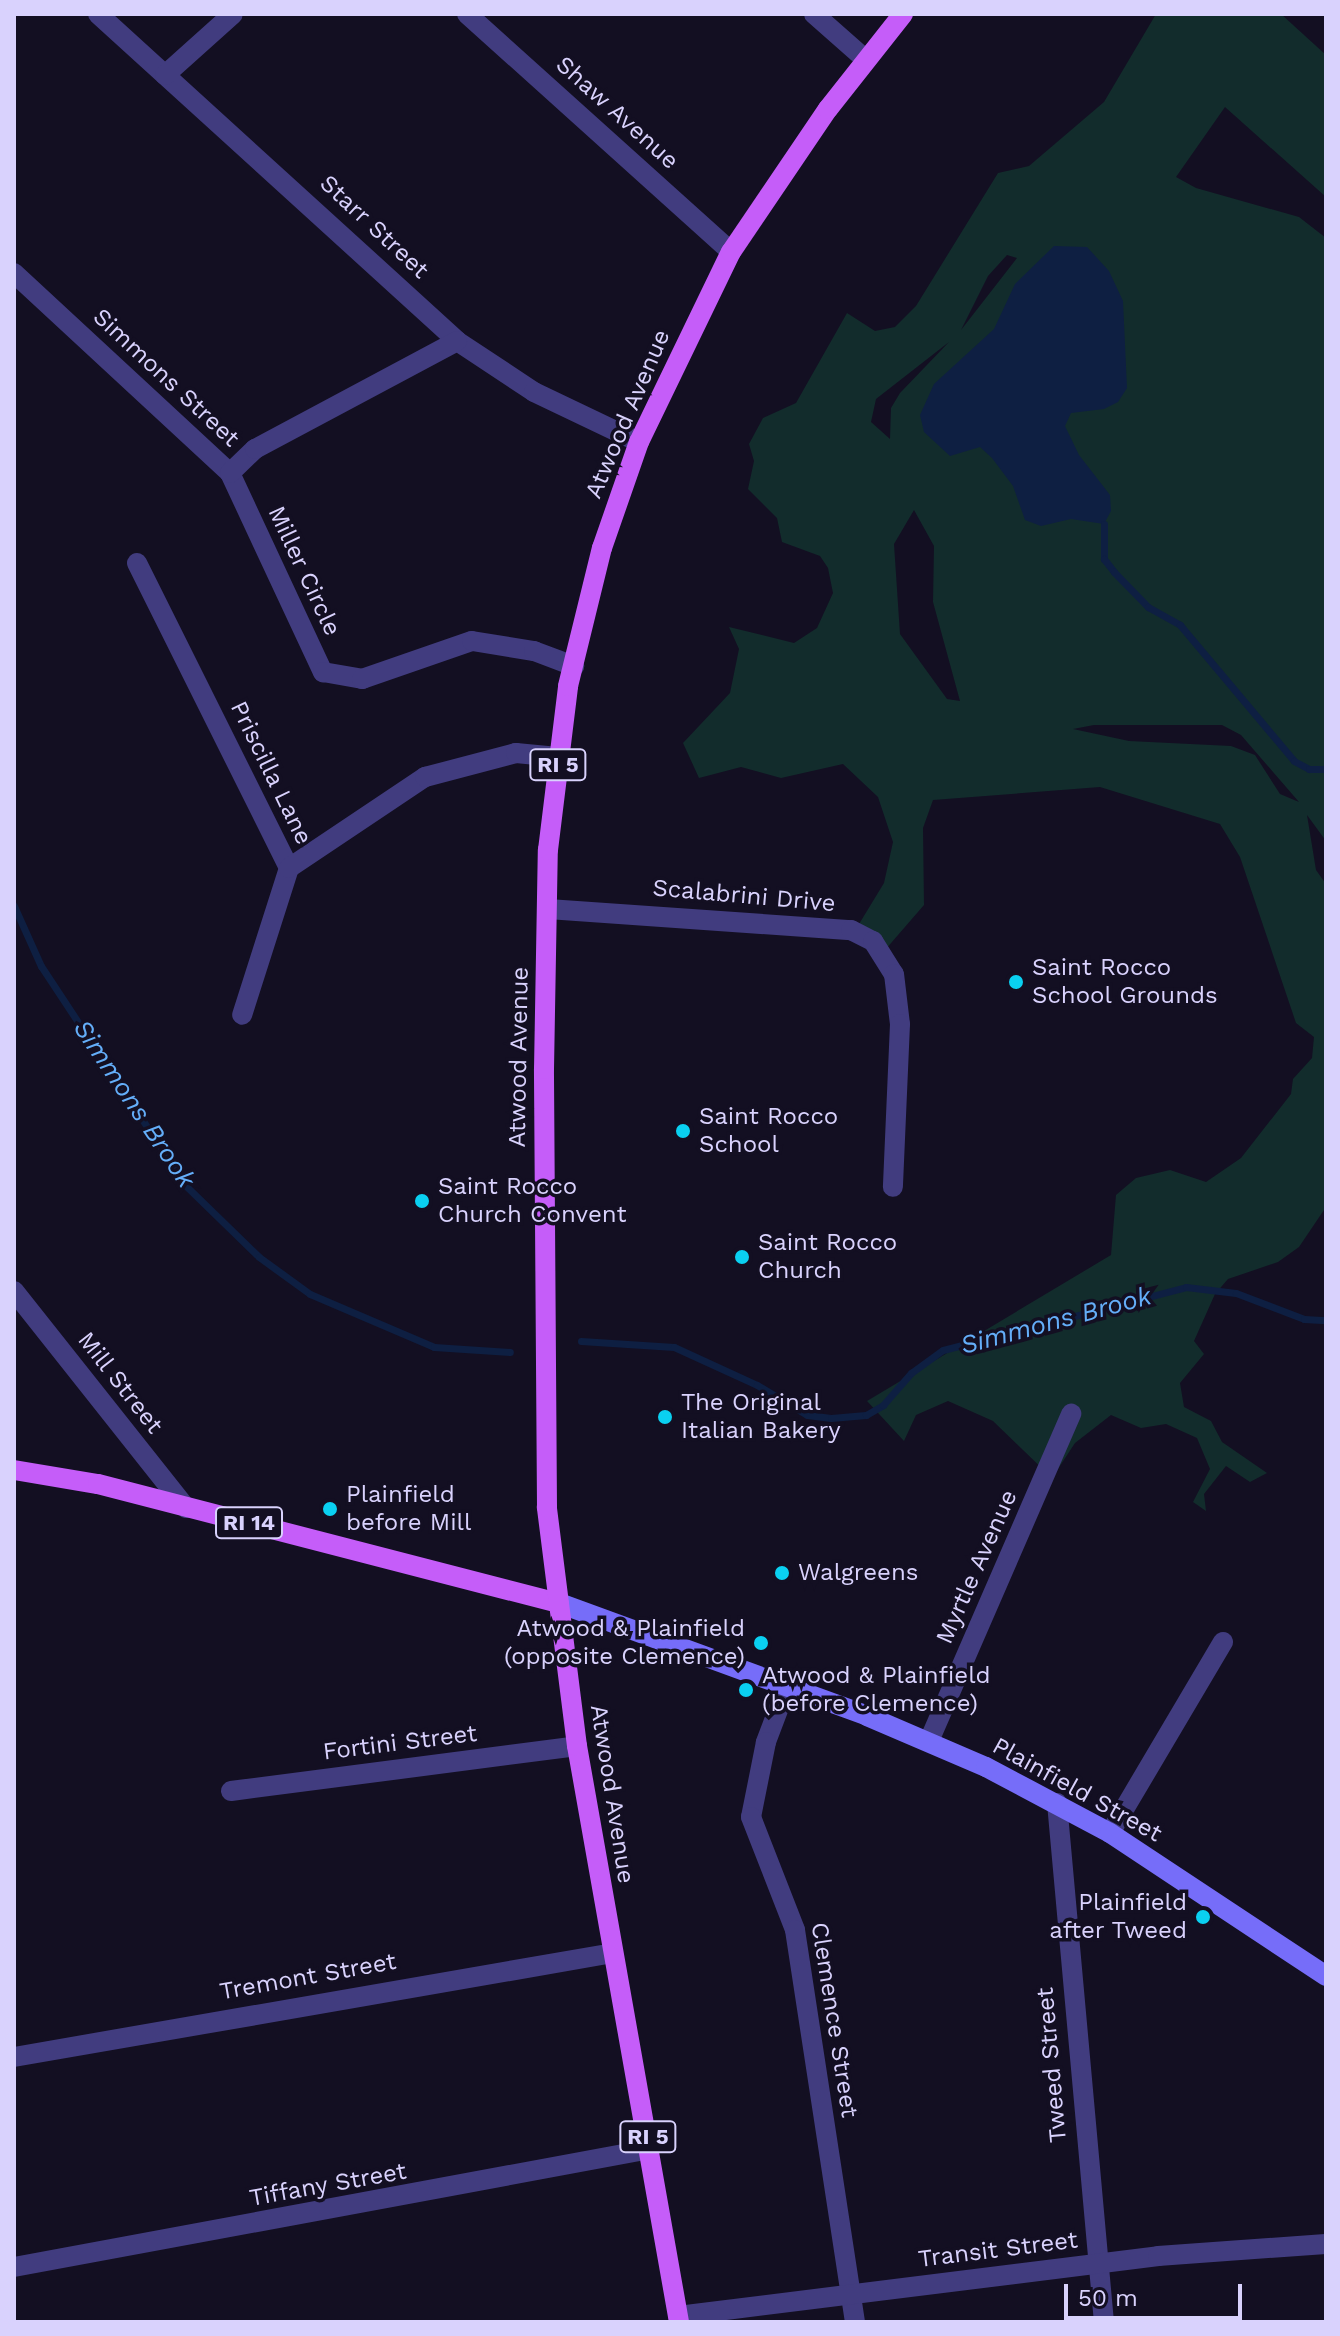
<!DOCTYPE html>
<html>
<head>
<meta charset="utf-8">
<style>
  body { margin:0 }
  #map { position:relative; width:1340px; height:2336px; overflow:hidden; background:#130f22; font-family:"Work Sans",sans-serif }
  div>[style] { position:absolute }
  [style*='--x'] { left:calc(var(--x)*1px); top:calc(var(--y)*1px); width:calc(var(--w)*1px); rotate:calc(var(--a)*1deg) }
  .green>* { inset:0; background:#122c2c }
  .water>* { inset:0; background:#0e1f42 }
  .stream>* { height:7px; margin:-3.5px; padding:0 3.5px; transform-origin:3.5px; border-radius:3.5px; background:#0e1f42 }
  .street>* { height:20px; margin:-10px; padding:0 10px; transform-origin:10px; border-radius:10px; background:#413c7f }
  .secondary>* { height:20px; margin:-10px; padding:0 10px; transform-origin:10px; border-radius:10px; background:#766df9 }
  .primary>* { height:20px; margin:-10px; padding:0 10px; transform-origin:10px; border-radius:10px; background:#c55df9 }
  .dots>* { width:22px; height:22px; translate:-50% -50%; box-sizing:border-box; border:4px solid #130f22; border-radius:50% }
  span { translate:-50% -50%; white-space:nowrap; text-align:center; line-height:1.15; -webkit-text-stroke:7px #130f22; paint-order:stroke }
  .shield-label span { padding:2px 6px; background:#130f22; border:2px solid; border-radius:6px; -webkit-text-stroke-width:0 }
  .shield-label { font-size:22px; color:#d9d2fd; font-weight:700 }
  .street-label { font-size:24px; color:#d9d2fd }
  .poi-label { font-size:24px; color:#d9d2fd }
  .left { translate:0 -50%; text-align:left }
  .right { translate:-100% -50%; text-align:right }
  .water-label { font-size:26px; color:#64aef9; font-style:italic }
  .frame { position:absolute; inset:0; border:16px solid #d9d2fd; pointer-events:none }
  .scale { position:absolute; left:1064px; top:2284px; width:178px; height:36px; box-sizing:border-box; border:4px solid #d9d2fd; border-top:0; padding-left:10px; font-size:24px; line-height:28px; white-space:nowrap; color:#d9d2fd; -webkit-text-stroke:6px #130f22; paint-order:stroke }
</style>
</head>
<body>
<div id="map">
  <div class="green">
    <i style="clip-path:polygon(evenodd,1156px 14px,1281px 14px,1326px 55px,1326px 197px,1225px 107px,1176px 177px,1196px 188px,1299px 217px,1326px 238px,1326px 841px,1307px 815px,1316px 870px,1326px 884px,1326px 1207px,1299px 1247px,1278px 1262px,1228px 1279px,1215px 1294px,1194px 1341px,1204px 1354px,1180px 1383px,1184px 1407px,1211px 1421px,1222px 1442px,1267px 1473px,1250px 1482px,1226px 1466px,1204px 1494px,1206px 1511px,1193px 1502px,1210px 1469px,1197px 1438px,1166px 1424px,1141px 1428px,1111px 1415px,1075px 1443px,1052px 1478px,993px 1421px,948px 1401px,916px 1415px,904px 1441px,867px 1401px,1111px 1255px,1116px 1195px,1136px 1178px,1170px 1170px,1206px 1182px,1241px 1158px,1291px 1094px,1293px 1079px,1312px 1058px,1314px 1037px,1296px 1023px,1240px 857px,1220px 824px,1100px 787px,933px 800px,923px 828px,924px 905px,885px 950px,856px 929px,884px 883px,893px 842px,878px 797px,843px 764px,781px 778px,741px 767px,699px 778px,683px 743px,730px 693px,739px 649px,729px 627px,794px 643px,817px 628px,833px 593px,828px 568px,820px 556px,782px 542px,777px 518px,748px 489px,754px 461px,749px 444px,763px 418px,796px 403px,847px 313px,875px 331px,895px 327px,916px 306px,998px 173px,1029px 166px,1104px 102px,1156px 14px,1007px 255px,1017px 258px,961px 330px,988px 276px,1007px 255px,1156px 14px,949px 342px,900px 393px,891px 408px,890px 439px,871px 422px,876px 399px,949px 342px,1156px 14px,914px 510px,934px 546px,933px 602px,960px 701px,947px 699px,900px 634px,894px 544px,914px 510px,1156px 14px,1094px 725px,1222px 725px,1241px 735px,1299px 802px,1280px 794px,1255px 755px,1231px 746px,1129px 741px,1073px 729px,1094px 725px)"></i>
  </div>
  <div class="water">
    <i style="clip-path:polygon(1054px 246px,1087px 247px,1109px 271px,1123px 301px,1127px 388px,1118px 402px,1104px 409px,1071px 413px,1065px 426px,1079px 455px,1110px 495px,1111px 511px,1104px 524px,1071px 519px,1041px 526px,1025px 520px,1013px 486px,992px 458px,980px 447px,950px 456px,924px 432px,920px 415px,934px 384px,994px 329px,1015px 284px)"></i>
  </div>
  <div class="stream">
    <i style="--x:1104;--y:524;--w:35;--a:90"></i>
    <i style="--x:1104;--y:559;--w:16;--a:52"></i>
    <i style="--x:1114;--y:572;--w:49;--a:45.8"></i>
    <i style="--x:1148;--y:607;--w:37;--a:29"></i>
    <i style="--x:1180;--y:625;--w:177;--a:50"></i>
    <i style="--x:1294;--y:761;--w:17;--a:28"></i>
    <i style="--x:1309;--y:769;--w:17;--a:0"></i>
    <i style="--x:14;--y:906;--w:66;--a:65.8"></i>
    <i style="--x:41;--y:966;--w:263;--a:56.6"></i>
    <i style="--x:186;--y:1186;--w:102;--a:44.2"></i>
    <i style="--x:259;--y:1257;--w:63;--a:36"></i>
    <i style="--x:310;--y:1294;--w:135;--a:23.1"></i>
    <i style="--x:434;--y:1347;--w:76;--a:3.8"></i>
    <i style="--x:581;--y:1341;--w:93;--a:3.7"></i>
    <i style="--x:674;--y:1347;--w:91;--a:24.6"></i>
    <i style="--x:757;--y:1385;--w:58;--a:31"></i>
    <i style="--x:807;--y:1415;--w:24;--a:7"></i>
    <i style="--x:831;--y:1418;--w:35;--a:-5"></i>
    <i style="--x:866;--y:1415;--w:20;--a:-30"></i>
    <i style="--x:883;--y:1405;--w:43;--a:-48.8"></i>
    <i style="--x:911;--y:1373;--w:39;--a:-36"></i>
    <i style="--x:943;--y:1350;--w:251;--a:-14.5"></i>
    <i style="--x:1186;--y:1287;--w:50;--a:6.8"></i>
    <i style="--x:1236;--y:1293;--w:73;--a:20.9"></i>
    <i style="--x:1304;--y:1319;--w:22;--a:3"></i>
  </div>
  <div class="street">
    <i style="--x:98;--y:14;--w:486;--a:42.3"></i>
    <i style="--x:457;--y:341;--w:92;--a:33.5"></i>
    <i style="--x:534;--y:392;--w:116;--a:25.5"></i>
    <i style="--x:467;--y:14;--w:355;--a:42"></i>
    <i style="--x:814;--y:14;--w:68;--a:41.4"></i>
    <i style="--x:165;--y:75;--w:91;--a:-41.9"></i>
    <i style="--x:14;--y:273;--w:294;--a:42.8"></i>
    <i style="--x:230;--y:473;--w:220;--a:65"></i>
    <i style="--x:323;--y:672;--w:40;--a:10"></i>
    <i style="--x:362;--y:679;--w:116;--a:-19.1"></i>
    <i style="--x:472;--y:641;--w:63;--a:9.2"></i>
    <i style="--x:534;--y:651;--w:43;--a:20.6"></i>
    <i style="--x:230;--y:473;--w:35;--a:-44"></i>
    <i style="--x:255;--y:449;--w:229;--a:-28.1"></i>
    <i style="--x:137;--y:563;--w:341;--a:63.5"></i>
    <i style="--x:289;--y:868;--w:154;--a:107.7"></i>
    <i style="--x:289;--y:868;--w:164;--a:-33.8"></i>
    <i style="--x:425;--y:777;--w:94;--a:-14.8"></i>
    <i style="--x:516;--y:753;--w:42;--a:5.4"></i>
    <i style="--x:548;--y:909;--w:304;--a:4"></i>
    <i style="--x:851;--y:930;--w:25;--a:27"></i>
    <i style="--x:873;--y:941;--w:39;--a:58"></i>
    <i style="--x:894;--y:974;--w:50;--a:83.2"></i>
    <i style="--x:900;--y:1024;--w:163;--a:92.5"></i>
    <i style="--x:14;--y:1291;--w:277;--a:51.6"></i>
    <i style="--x:786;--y:1689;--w:57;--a:110.7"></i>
    <i style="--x:766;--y:1742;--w:76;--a:101.3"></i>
    <i style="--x:751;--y:1817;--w:121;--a:68.7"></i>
    <i style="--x:795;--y:1930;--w:397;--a:81.3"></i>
    <i style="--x:929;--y:1741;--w:357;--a:-66.5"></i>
    <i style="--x:231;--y:1791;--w:349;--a:-7.4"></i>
    <i style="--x:1057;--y:1803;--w:521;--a:84.83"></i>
    <i style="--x:1110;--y:1833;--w:222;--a:-59.4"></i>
    <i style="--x:14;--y:2057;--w:608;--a:-9.85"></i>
    <i style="--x:14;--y:2267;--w:647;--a:-10.51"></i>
    <i style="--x:678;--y:2316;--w:484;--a:-7.1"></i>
    <i style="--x:1158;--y:2256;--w:168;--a:-4.1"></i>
  </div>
  <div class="secondary">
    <i style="--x:559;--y:1603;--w:328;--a:20.1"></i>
    <i style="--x:867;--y:1716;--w:129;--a:23.2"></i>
    <i style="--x:986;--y:1767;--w:140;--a:28"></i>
    <i style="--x:1110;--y:1833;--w:259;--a:33.5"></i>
  </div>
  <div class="primary">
    <i style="--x:14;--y:1470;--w:85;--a:9.5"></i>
    <i style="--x:98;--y:1484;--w:476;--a:14.5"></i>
    <i style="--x:679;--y:2322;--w:585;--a:-100.04"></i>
    <i style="--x:577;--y:1746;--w:241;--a:-97.2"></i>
    <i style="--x:547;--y:1507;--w:438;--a:-90.4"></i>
    <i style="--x:544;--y:1069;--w:219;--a:-89"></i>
    <i style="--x:548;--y:850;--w:165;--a:-83"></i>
    <i style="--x:568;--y:686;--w:142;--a:-76.2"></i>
    <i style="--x:602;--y:548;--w:112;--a:-70.8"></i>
    <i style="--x:639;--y:442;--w:211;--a:-64.2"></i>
    <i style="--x:731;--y:252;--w:173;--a:-55.9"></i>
    <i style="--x:828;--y:109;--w:121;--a:-51.7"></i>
  </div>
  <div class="dots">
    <i style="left:1016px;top:982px;background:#0ad0f1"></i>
    <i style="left:683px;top:1131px;background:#0ad0f1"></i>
    <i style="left:422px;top:1201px;background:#0ad0f1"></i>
    <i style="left:742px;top:1257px;background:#0ad0f1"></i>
    <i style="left:665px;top:1417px;background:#0ad0f1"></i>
    <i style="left:330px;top:1509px;background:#0ad0f1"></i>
    <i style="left:782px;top:1573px;background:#0ad0f1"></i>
    <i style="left:761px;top:1643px;background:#0ad0f1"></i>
    <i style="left:746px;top:1690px;background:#0ad0f1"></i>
    <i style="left:1203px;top:1917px;background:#0ad0f1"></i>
  </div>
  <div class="shield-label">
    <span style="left:558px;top:765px">RI 5</span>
    <span style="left:249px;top:1523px">RI 14</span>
    <span style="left:648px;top:2137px">RI 5</span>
  </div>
  <div class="street-label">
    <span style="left:617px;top:113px;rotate:42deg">Shaw Avenue</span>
    <span style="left:374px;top:227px;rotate:43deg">Starr Street</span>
    <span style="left:166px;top:378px;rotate:43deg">Simmons Street</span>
    <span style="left:628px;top:414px;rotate:-67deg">Atwood Avenue</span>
    <span style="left:304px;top:571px;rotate:65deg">Miller Circle</span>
    <span style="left:271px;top:773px;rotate:64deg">Priscilla Lane</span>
    <span style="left:744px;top:896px;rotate:5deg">Scalabrini Drive</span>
    <span style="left:519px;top:1057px;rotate:-89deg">Atwood Avenue</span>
    <span style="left:120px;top:1383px;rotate:52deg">Mill Street</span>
    <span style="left:977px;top:1567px;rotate:-66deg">Myrtle Avenue</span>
    <span style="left:400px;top:1743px;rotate:-7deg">Fortini Street</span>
    <span style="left:1077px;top:1790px;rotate:29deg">Plainfield Street</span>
    <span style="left:612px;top:1794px;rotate:81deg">Atwood Avenue</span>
    <span style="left:308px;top:1977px;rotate:-10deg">Tremont Street</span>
    <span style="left:834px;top:2020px;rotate:81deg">Clemence Street</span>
    <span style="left:1052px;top:2065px;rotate:-95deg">Tweed Street</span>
    <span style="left:328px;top:2185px;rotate:-10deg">Tiffany Street</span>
    <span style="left:998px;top:2250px;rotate:-7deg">Transit Street</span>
  </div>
  <div class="poi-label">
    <span class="left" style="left:1032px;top:982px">Saint Rocco<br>School Grounds</span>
    <span class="left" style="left:699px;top:1131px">Saint Rocco<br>School</span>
    <span class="left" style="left:438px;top:1201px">Saint Rocco<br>Church Convent</span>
    <span class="left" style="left:758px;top:1257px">Saint Rocco<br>Church</span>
    <span class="left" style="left:681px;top:1417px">The Original<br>Italian Bakery</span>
    <span class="left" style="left:346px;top:1509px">Plainfield<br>before Mill</span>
    <span class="left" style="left:798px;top:1573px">Walgreens</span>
    <span class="right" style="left:745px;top:1643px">Atwood &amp; Plainfield<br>(opposite Clemence)</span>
    <span class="left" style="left:762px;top:1690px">Atwood &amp; Plainfield<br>(before Clemence)</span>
    <span class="right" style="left:1187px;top:1917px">Plainfield<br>after Tweed</span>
  </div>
  <div class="water-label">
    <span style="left:134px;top:1104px;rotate:56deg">Simmons Brook</span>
    <span style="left:1056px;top:1321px;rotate:-15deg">Simmons Brook</span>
  </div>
  <div class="frame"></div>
  <div class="scale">50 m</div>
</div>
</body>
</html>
